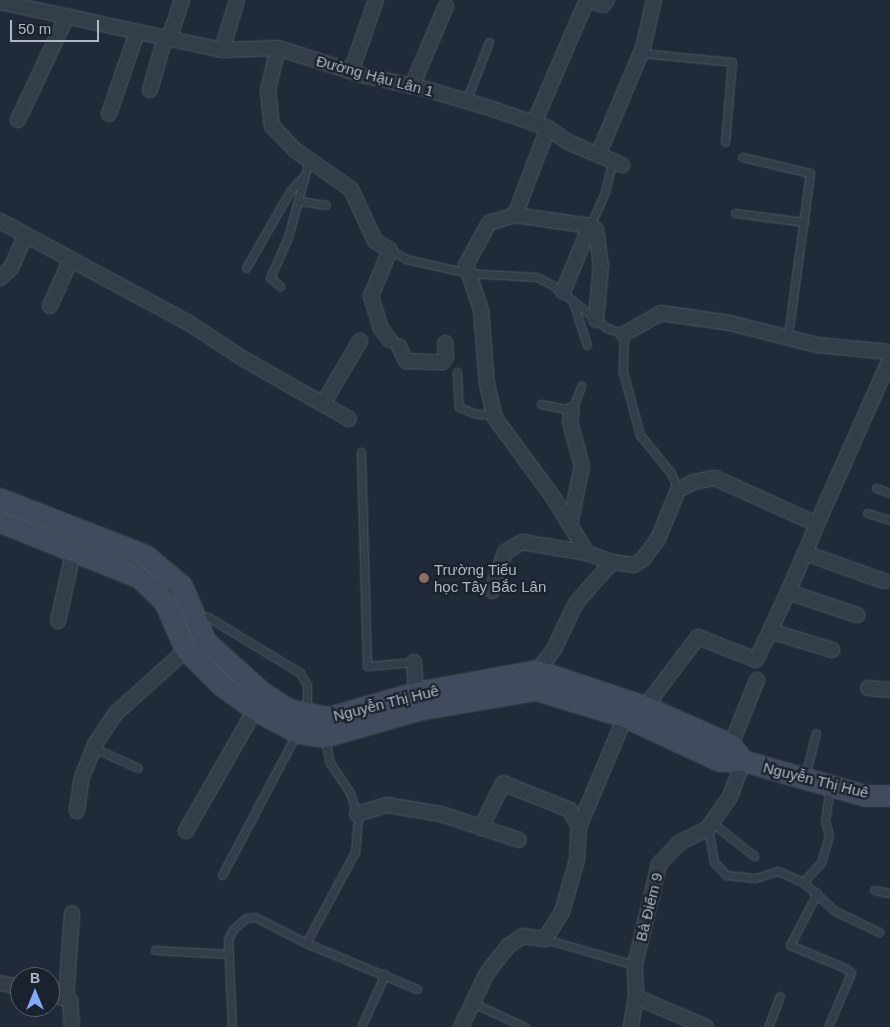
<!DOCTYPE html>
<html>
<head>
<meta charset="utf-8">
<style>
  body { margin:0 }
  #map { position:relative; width:890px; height:1027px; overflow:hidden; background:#212a39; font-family:Arial,sans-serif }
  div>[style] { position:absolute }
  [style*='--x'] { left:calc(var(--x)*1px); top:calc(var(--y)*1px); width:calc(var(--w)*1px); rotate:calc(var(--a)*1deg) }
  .roads { filter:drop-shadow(0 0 1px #4f5764) drop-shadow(0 0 1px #4f5764) }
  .lane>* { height:7px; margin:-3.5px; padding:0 3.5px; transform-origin:3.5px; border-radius:3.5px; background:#343d4a }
  .street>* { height:14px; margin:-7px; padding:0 7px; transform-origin:7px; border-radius:7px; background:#343d4a }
  .secondary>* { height:20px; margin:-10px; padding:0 10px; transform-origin:10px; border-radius:10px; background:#424b5d }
  .dots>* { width:14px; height:14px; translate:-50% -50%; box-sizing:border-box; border:2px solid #1a222e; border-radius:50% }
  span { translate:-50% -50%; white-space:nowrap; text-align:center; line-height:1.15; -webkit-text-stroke:4.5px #1a222e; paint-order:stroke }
  .street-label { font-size:15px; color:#afb7c6 }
  .poi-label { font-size:15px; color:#afb7c6 }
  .left { translate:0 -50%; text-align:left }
  .north { position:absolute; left:10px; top:967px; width:50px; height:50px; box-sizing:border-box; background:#1a222e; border:1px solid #565e6b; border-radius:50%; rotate:0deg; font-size:14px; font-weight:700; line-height:20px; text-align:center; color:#afb7c6 }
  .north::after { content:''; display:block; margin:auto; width:18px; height:22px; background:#81abf9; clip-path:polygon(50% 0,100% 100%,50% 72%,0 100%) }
  .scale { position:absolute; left:10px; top:20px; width:89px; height:22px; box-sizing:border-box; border:2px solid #afb7c6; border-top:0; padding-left:6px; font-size:15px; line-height:18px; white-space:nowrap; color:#afb7c6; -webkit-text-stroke:4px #1a222e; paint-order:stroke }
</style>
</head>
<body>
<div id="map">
  <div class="roads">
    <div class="lane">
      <i style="--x:641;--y:53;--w:91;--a:5.6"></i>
      <i style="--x:732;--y:62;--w:80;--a:95"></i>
      <i style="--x:466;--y:101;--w:63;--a:-68.7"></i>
      <i style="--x:742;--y:157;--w:70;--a:13.2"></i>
      <i style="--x:810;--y:173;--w:164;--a:97.7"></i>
      <i style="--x:300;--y:201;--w:26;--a:9"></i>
      <i style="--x:735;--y:213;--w:70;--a:7.4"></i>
      <i style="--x:590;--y:226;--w:37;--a:-66"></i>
      <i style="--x:605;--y:192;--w:32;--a:-76"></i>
      <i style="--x:390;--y:250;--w:18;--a:29"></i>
      <i style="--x:406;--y:259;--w:64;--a:12.7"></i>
      <i style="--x:468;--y:273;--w:69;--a:3.3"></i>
      <i style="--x:537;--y:277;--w:19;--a:28"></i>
      <i style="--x:554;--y:286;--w:68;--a:38.4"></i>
      <i style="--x:607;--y:328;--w:18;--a:19"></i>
      <i style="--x:624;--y:334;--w:38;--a:92"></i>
      <i style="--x:623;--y:372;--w:65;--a:74.9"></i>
      <i style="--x:640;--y:435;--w:49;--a:50.8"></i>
      <i style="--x:671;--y:473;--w:18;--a:68"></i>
      <i style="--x:246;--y:268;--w:89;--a:-60.3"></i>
      <i style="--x:290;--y:191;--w:19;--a:-47"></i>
      <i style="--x:280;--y:286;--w:13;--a:-141"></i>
      <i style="--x:270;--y:278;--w:45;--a:-66.3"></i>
      <i style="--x:288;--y:237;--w:80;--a:-74.7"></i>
      <i style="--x:573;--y:302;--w:45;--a:72"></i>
      <i style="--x:457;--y:372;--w:35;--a:87"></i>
      <i style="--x:459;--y:407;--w:18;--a:22"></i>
      <i style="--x:476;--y:414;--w:18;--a:3"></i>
      <i style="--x:541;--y:404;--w:32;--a:11"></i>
      <i style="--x:572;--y:410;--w:26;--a:-69"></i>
      <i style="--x:361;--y:452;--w:214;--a:88.4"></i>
      <i style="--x:367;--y:666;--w:47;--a:-4.9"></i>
      <i style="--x:876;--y:488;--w:15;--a:20"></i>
      <i style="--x:867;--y:513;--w:24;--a:17"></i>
      <i style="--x:198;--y:616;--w:10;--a:6"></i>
      <i style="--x:208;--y:617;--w:108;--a:31.3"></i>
      <i style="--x:300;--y:673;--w:14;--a:60"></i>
      <i style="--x:307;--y:685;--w:27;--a:90"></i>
      <i style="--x:325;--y:738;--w:25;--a:79"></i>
      <i style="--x:330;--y:763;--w:36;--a:56"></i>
      <i style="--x:350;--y:793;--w:26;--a:72"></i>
      <i style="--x:358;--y:818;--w:34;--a:95"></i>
      <i style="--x:355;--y:852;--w:103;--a:118.3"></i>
      <i style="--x:306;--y:943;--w:120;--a:22.5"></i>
      <i style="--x:94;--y:748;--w:48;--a:24.4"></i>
      <i style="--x:805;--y:777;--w:45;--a:-76"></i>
      <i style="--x:711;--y:822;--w:55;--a:38.3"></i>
      <i style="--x:708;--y:828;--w:35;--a:80"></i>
      <i style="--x:714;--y:862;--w:18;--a:47"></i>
      <i style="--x:726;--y:875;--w:29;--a:6"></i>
      <i style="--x:755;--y:878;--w:24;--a:-17"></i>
      <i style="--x:778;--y:871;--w:27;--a:24"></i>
      <i style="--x:803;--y:882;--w:43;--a:42.2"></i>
      <i style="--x:835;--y:911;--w:49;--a:25.5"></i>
      <i style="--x:222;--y:875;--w:161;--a:-62.2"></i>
      <i style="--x:803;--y:882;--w:26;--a:-47"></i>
      <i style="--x:821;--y:863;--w:29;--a:-74"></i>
      <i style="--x:829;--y:835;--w:16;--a:-105"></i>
      <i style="--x:825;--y:820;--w:33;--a:-81"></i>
      <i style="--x:874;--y:890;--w:16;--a:11"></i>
      <i style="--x:817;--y:893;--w:59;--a:117.4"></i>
      <i style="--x:790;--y:945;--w:62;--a:22.8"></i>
      <i style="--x:545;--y:939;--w:94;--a:16.1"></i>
      <i style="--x:155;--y:950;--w:74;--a:3.1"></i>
      <i style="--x:473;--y:1003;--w:57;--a:24.8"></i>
      <i style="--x:232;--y:1027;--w:87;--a:-92.6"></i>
      <i style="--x:228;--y:940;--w:12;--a:-66"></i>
      <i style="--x:233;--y:929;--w:17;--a:-40"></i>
      <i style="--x:246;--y:918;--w:9;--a:-6"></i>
      <i style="--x:255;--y:917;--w:57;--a:27"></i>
      <i style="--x:361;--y:1027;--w:58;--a:-65.6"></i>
      <i style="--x:768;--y:1027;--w:33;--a:-69"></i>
      <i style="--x:828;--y:1027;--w:59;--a:-66.9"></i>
    </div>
    <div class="street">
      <i style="--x:590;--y:0;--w:14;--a:21"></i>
      <i style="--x:603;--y:5;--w:6;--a:-51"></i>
      <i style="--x:0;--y:2;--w:227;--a:12.2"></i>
      <i style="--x:222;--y:50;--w:56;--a:-2"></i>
      <i style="--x:278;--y:48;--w:88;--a:17.8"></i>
      <i style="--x:362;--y:75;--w:66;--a:12.3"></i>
      <i style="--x:426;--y:89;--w:70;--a:16.6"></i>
      <i style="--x:493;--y:109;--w:58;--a:19.1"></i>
      <i style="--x:548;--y:128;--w:24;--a:35"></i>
      <i style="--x:568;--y:142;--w:59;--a:23.1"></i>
      <i style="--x:169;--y:39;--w:41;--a:-71.6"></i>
      <i style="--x:278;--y:48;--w:43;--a:103.4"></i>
      <i style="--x:268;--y:90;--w:36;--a:84"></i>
      <i style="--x:272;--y:126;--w:33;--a:46"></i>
      <i style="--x:295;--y:150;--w:68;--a:34.9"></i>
      <i style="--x:351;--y:189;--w:57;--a:65.2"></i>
      <i style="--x:375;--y:241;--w:17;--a:31"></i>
      <i style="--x:390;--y:250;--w:50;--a:112.4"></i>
      <i style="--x:371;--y:296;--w:34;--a:73"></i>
      <i style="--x:381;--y:329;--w:14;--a:51"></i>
      <i style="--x:222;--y:50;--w:52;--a:-73.3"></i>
      <i style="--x:351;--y:72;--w:76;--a:-70.9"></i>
      <i style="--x:412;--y:86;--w:87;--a:-67"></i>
      <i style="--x:150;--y:90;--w:54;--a:-73.9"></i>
      <i style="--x:109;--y:114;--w:87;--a:-71.1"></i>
      <i style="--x:18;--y:120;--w:115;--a:-64.8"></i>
      <i style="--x:534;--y:123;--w:134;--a:-66.7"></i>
      <i style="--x:548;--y:128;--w:93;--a:110.8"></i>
      <i style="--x:515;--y:215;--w:76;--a:8.3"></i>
      <i style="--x:590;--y:226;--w:7;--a:34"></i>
      <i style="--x:596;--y:230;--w:35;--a:82"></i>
      <i style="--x:601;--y:265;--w:55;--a:95.2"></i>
      <i style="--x:598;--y:155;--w:116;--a:-67.2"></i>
      <i style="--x:643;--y:48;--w:49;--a:-77.1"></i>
      <i style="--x:515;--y:215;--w:27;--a:163"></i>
      <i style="--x:489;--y:223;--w:48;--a:118.7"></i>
      <i style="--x:466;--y:265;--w:47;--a:71.6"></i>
      <i style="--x:481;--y:310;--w:74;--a:85.4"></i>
      <i style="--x:487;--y:384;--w:35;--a:77"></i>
      <i style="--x:495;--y:418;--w:98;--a:53.7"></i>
      <i style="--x:553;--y:497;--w:66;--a:58.7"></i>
      <i style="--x:587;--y:553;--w:27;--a:20"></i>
      <i style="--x:612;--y:562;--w:22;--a:8"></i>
      <i style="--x:634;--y:565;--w:11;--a:-34"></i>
      <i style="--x:643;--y:559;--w:25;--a:-53"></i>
      <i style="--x:658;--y:539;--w:53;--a:-67.8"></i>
      <i style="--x:678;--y:490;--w:18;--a:-27"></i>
      <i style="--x:694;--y:482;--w:21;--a:-11"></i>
      <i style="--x:715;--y:478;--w:112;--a:24.3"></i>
      <i style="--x:817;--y:524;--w:31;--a:112"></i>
      <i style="--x:805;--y:553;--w:84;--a:19.5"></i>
      <i style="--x:0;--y:221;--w:215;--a:28.4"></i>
      <i style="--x:189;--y:323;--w:64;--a:33.4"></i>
      <i style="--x:242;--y:358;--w:123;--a:29.7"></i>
      <i style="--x:0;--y:278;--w:15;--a:-42"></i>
      <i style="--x:11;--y:268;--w:36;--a:-66"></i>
      <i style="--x:563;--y:292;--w:71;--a:-67.8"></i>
      <i style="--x:50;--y:306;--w:51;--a:-65.9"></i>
      <i style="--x:624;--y:334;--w:43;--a:-29.6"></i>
      <i style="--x:661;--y:313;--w:70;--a:8.2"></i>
      <i style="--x:730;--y:323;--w:90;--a:14.2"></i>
      <i style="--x:817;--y:345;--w:73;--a:5.5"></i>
      <i style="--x:399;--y:346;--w:17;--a:65"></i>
      <i style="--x:406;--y:361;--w:36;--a:2"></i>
      <i style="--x:442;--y:362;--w:6;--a:-51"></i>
      <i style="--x:446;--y:357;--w:14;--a:-94"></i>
      <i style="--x:324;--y:402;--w:71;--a:-59.5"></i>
      <i style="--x:817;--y:524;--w:180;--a:-66.1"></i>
      <i style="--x:570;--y:525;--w:60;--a:-78.5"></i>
      <i style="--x:582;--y:466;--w:46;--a:-105.3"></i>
      <i style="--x:570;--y:422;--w:12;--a:-81"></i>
      <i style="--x:805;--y:553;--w:43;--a:113.6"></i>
      <i style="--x:788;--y:592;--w:73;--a:18.4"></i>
      <i style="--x:492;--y:591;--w:41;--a:-71.6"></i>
      <i style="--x:505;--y:552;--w:20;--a:-30"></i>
      <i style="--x:522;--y:542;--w:66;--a:9.6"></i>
      <i style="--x:58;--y:621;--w:74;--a:-77.5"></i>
      <i style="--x:770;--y:631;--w:43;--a:-65.2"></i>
      <i style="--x:414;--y:662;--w:31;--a:86"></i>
      <i style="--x:537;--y:671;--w:28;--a:-52"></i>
      <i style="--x:554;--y:649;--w:51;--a:-64.4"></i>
      <i style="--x:576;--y:603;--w:55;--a:-48.7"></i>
      <i style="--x:868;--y:688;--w:22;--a:5"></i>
      <i style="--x:645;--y:707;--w:88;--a:-52.9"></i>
      <i style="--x:698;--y:637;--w:62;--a:21.6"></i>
      <i style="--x:756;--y:660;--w:32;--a:-64"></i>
      <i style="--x:770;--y:631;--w:65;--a:17"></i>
      <i style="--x:731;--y:745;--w:70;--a:-68.2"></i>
      <i style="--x:77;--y:811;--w:34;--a:-82"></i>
      <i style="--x:82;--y:777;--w:35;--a:-68"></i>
      <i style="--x:95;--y:744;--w:37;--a:-56"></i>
      <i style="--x:116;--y:713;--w:94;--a:-42"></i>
      <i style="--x:357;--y:814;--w:31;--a:-17"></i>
      <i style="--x:387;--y:805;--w:55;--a:9.5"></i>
      <i style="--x:441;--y:814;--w:82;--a:18.4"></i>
      <i style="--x:579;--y:827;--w:119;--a:-67.3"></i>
      <i style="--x:186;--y:831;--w:139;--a:-60.3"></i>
      <i style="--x:0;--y:983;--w:20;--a:11"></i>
      <i style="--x:50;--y:994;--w:21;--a:17"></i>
      <i style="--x:70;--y:1000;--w:27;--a:86"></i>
      <i style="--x:66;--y:997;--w:84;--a:-85.9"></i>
      <i style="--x:636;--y:997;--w:76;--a:23.2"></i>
      <i style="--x:461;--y:1027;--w:60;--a:-64.3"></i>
      <i style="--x:487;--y:973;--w:34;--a:-52"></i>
      <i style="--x:508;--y:946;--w:18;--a:-34"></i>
      <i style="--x:523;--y:936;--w:22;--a:8"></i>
      <i style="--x:545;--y:939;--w:32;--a:-58"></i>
      <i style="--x:562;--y:912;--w:54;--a:-73.9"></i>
      <i style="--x:577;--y:860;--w:33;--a:-87"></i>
      <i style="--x:579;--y:827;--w:19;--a:-118"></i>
      <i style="--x:570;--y:810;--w:72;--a:-158.1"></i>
      <i style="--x:503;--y:783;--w:50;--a:116.1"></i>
      <i style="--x:631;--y:1027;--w:30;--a:-81"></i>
      <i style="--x:636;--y:997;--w:32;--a:-92"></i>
      <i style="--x:635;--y:965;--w:104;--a:-76.6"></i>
      <i style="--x:659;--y:864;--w:29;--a:-46"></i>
      <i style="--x:679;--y:843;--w:33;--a:-27"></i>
      <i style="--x:708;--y:828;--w:38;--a:-55"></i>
      <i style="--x:730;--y:797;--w:38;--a:-70"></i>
    </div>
    <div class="secondary">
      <i style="--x:0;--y:499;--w:157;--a:21.3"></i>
      <i style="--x:146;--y:556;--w:47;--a:39.8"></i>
      <i style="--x:182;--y:586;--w:61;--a:66.8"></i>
      <i style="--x:206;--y:642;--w:78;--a:41.9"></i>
      <i style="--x:264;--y:694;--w:31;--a:32"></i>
      <i style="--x:290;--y:710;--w:39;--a:12"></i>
      <i style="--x:328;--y:718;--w:91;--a:-15.9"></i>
      <i style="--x:416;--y:693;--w:123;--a:-10.3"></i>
      <i style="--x:537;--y:671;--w:114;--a:18.4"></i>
      <i style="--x:645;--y:707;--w:94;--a:23.8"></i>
      <i style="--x:731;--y:745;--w:20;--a:53"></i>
      <i style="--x:0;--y:522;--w:151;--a:21.8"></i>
      <i style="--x:140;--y:578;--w:35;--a:44"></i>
      <i style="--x:165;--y:602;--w:52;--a:66.4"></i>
      <i style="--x:186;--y:650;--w:49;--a:45"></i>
      <i style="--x:221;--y:685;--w:42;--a:36.3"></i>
      <i style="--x:255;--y:710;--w:49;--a:28.1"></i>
      <i style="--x:298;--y:733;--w:27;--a:8"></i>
      <i style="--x:325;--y:737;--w:98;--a:-16"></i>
      <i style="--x:419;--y:710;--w:119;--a:-9.7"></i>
      <i style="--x:536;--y:690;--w:93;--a:16.9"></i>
      <i style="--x:625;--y:717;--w:105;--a:24.9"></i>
      <i style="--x:720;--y:761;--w:23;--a:0"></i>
      <i style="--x:743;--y:761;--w:128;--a:15.9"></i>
      <i style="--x:866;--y:796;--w:24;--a:0"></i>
    </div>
  </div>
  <div class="dots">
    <i style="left:424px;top:578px;background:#8d6e63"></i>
  </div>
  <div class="street-label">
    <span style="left:375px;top:76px;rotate:15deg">Đường Hậu Lân 1</span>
    <span style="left:386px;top:703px;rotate:-14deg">Nguyễn Thị Huê</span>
    <span style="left:816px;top:780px;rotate:14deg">Nguyễn Thị Huê</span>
    <span style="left:649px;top:907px;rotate:-76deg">Bà Điểm 9</span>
  </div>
  <div class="poi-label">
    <span class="left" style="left:434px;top:578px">Trường Tiểu<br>học Tây Bắc Lân</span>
  </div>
  <div class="north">B</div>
  <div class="scale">50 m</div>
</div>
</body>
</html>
